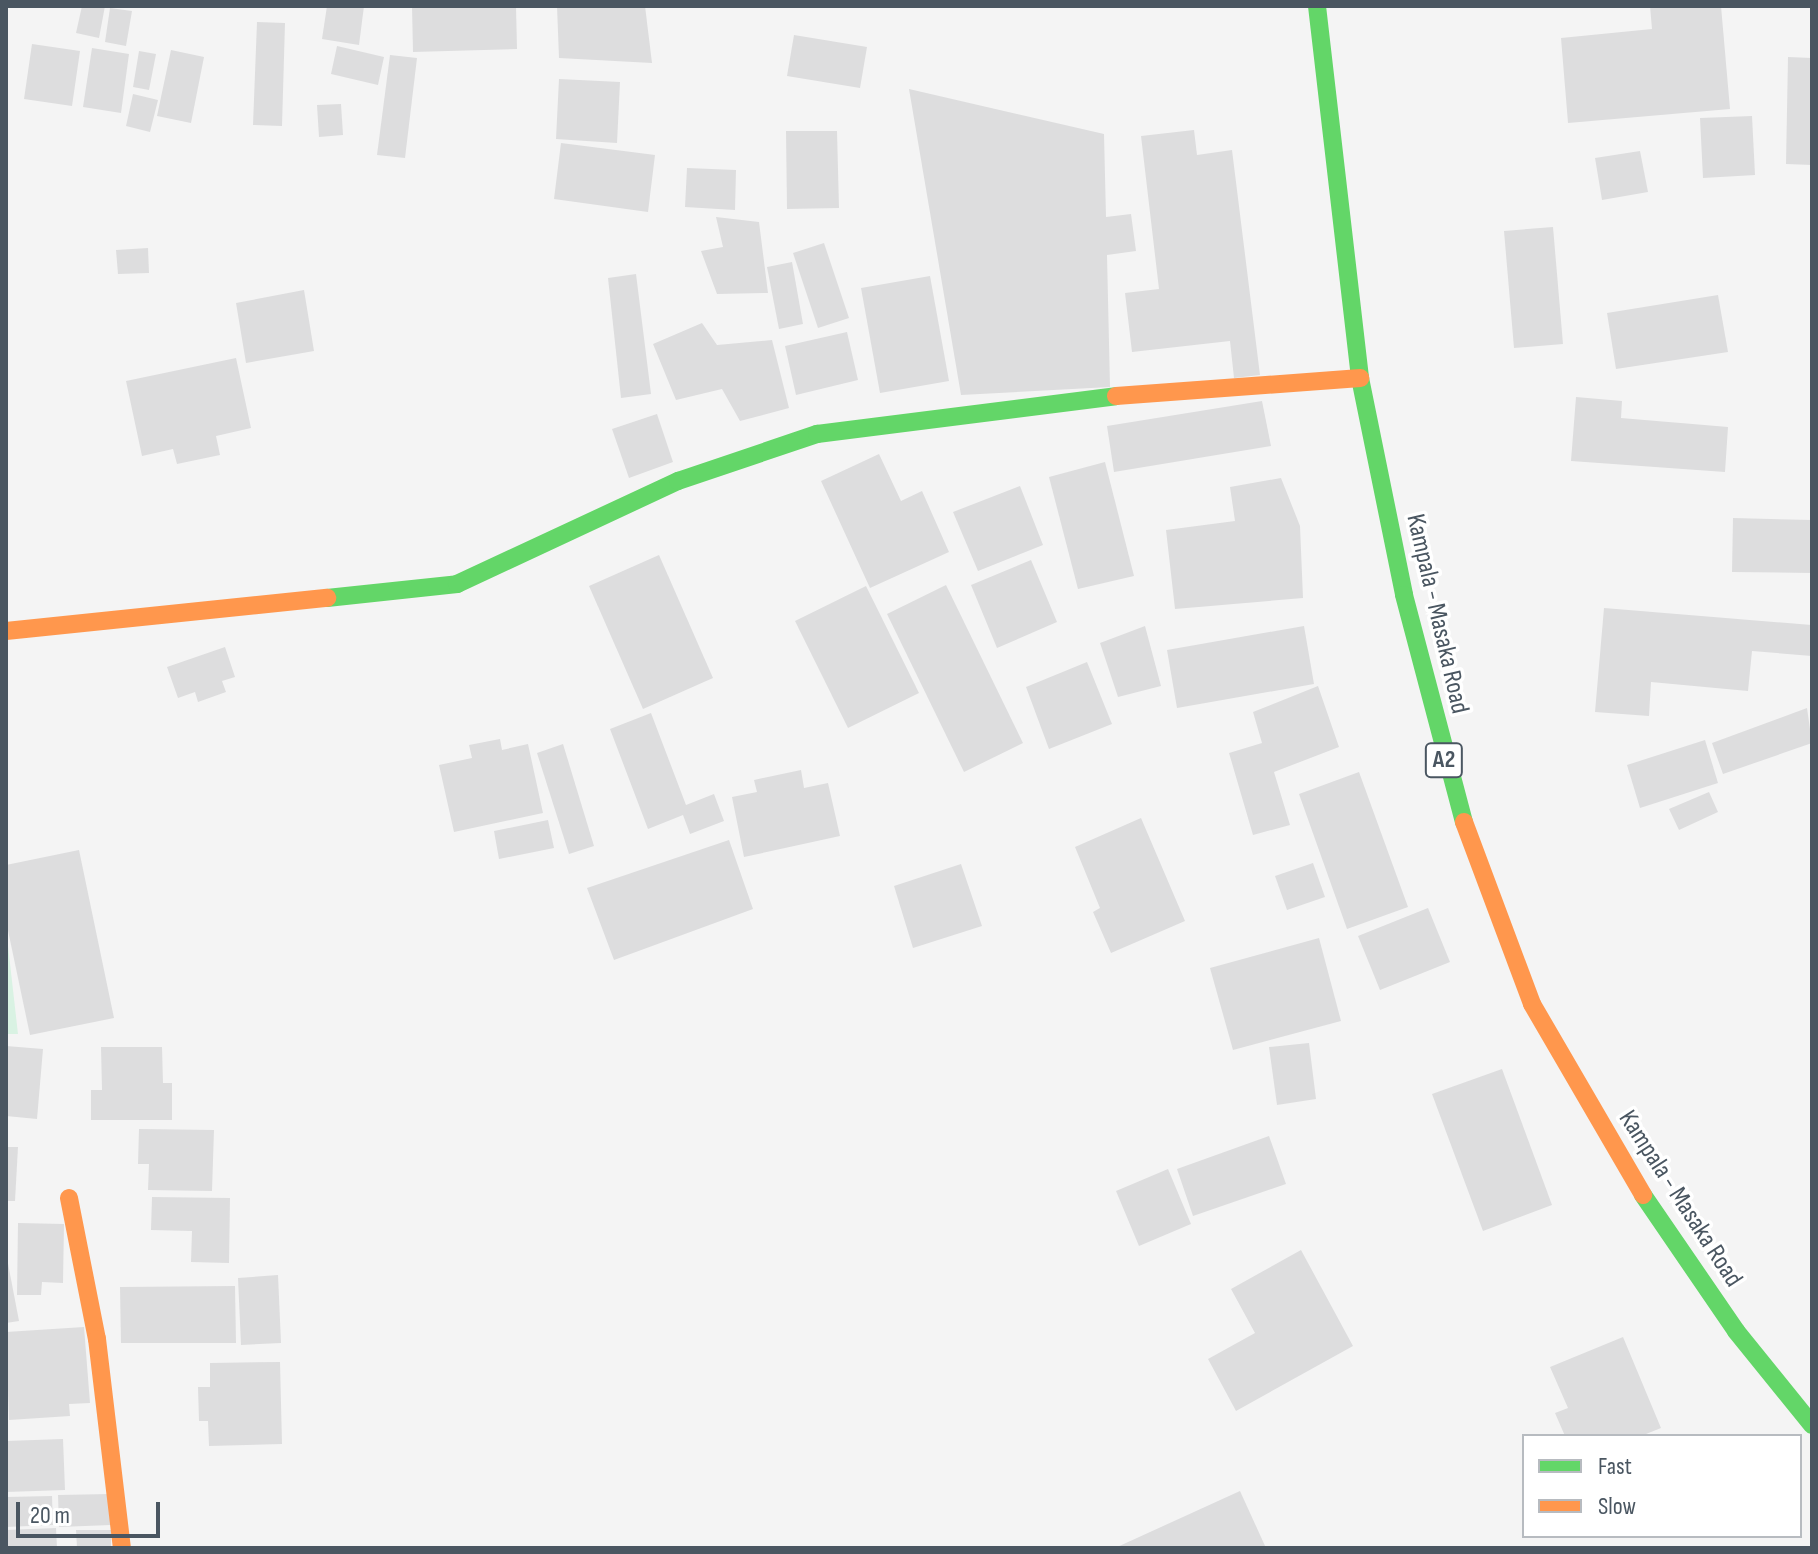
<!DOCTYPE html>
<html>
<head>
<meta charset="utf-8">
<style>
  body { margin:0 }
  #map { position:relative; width:1818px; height:1554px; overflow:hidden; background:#f4f4f4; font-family:"Sofia Sans Condensed",sans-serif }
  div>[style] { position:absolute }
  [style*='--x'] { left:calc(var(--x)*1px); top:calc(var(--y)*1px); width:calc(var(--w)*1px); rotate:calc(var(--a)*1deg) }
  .green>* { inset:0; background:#d9f2e3 }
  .building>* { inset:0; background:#ddddde }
  .fast>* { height:18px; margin:-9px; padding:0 9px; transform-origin:9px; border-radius:9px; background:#63d668 }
  .slow>* { height:18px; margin:-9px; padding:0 9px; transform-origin:9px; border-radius:9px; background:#ff974d }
  span { translate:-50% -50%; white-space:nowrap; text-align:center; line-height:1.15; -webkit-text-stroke:7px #fff; paint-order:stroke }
  .shield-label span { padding:2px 6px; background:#fff; border:2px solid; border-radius:6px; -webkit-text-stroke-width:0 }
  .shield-label { font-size:24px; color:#4a5661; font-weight:700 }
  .street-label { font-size:26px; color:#4a5661 }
  .frame { position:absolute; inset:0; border:8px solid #4a5661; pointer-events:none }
  .legend { position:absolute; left:1522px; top:1434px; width:280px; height:104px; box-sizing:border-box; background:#fff; border:2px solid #b7bbc0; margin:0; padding:10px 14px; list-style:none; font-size:24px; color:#4a5661 }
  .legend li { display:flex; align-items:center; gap:16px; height:40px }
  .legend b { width:40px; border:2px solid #b7bbc0 }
  .scale { position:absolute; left:16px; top:1502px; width:144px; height:36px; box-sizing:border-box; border:4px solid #4a5661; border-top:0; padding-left:10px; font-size:24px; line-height:28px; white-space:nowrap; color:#4a5661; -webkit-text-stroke:6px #fff; paint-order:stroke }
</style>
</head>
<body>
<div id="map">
  <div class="green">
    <i style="clip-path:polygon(6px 928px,18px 1034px,6px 1034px)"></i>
  </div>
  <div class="building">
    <i style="clip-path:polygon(82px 6px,105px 6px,99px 38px,76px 33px)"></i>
    <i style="clip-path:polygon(327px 6px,364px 6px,359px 45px,322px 39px)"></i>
    <i style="clip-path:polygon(412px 6px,516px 6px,517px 49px,413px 52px)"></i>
    <i style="clip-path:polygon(557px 6px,645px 6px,652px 63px,559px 58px)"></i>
    <i style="clip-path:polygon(1650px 6px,1721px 6px,1730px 109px,1568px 123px,1561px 38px,1652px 29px)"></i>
    <i style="clip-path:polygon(110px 8px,132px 11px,126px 46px,105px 42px)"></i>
    <i style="clip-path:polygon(257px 22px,285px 23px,282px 126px,253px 125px)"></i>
    <i style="clip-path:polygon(794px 35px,867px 47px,860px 88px,787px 76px)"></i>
    <i style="clip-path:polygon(32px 44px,80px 51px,72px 106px,24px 99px)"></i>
    <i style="clip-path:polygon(337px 46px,384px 57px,378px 85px,331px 74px)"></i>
    <i style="clip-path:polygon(92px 48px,129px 54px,121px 113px,83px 107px)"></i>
    <i style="clip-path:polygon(171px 50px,204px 57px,191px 123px,157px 116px)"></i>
    <i style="clip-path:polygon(139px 51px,156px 54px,149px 90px,133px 87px)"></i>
    <i style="clip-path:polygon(390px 55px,417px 58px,405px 158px,377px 155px)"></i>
    <i style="clip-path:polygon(1788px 57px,1812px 58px,1812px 165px,1786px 164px)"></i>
    <i style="clip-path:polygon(559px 79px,620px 82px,617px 143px,556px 139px)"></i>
    <i style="clip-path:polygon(909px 89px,1104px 134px,1106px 217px,1131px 214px,1136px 251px,1107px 255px,1110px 387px,961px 395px)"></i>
    <i style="clip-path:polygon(133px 94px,158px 100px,150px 132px,126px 126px)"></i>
    <i style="clip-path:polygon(341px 104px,343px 135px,319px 137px,317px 105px)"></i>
    <i style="clip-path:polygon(1752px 116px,1755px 175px,1703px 178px,1700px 118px)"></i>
    <i style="clip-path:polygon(1194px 130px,1197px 155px,1232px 150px,1260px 375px,1234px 378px,1230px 341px,1132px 352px,1125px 293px,1159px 289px,1141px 136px)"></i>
    <i style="clip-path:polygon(786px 131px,837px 131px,839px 208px,787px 209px)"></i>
    <i style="clip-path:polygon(561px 143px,655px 155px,648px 212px,554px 199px)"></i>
    <i style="clip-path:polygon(1640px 151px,1648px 192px,1602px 200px,1595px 158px)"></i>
    <i style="clip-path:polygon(687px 168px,736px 170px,735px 210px,685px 207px)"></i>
    <i style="clip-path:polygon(716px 217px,759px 222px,768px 293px,717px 294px,701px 251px,723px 247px)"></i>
    <i style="clip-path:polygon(1553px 227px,1563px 344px,1514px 348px,1504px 231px)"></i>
    <i style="clip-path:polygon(824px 243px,849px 318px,818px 328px,793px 253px)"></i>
    <i style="clip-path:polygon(148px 248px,149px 273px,118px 274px,116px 250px)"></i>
    <i style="clip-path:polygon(792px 262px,803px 324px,779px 329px,767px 267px)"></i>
    <i style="clip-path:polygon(636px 274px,651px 394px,621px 398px,608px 278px)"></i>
    <i style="clip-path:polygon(930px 276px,949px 381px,880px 393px,861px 288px)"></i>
    <i style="clip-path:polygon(304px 290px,314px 351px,246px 363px,236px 303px)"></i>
    <i style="clip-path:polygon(1718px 295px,1728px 352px,1616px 369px,1607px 313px)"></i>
    <i style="clip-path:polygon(702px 323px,717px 345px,772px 340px,789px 408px,740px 421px,722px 389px,676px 400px,653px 344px)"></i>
    <i style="clip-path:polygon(847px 332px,858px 380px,796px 395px,785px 346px)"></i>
    <i style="clip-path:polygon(236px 358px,251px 428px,216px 436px,220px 455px,177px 464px,173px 449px,142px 456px,126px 381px)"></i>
    <i style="clip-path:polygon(1576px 397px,1622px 401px,1621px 418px,1728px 427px,1725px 472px,1571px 461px)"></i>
    <i style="clip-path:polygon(1262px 401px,1271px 446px,1114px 472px,1107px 426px)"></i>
    <i style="clip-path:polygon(657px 414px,673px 462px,629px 478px,612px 429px)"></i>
    <i style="clip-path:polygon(879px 454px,901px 501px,922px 491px,949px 552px,870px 588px,821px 481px)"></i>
    <i style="clip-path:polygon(1105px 462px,1134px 576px,1078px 589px,1049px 477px)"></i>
    <i style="clip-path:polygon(1281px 478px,1300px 526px,1303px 598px,1175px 609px,1166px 530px,1235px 521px,1230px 487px)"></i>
    <i style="clip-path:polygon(1020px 486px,1043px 545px,978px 571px,953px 512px)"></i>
    <i style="clip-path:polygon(1733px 518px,1812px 520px,1812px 573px,1732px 572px)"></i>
    <i style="clip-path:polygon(659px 555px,713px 678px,643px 709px,589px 586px)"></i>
    <i style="clip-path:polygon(1031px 560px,1057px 622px,997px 648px,971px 585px)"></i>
    <i style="clip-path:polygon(946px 585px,1023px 743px,964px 772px,887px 614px)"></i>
    <i style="clip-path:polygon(866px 586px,919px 693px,848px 728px,795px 621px)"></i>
    <i style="clip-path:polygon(1604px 608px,1812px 625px,1812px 656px,1752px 651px,1748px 691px,1651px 682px,1649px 716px,1595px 712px)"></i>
    <i style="clip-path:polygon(1145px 626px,1161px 686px,1118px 697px,1100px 643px)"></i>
    <i style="clip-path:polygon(1304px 626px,1314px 684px,1177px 708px,1167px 650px)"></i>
    <i style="clip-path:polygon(225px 647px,235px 677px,222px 681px,226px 692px,198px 702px,195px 692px,178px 698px,167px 667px)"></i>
    <i style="clip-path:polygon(1087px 662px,1112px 724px,1049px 749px,1026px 687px)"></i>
    <i style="clip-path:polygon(1318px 686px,1339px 747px,1274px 772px,1290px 825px,1253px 835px,1229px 753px,1262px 743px,1253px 712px)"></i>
    <i style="clip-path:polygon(1807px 708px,1812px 743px,1723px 774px,1712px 743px)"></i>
    <i style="clip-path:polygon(651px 713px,686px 805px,714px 794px,724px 821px,690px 834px,683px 815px,648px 829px,610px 729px)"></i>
    <i style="clip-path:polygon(500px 739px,502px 750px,528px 744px,543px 813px,454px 832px,439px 765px,472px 758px,469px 745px)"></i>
    <i style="clip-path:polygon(1705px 740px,1718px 783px,1640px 808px,1627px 765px)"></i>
    <i style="clip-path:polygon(563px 744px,594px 846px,569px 854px,537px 753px)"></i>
    <i style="clip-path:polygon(801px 770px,804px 788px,828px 783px,840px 836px,744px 857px,732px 797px,757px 792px,754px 780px)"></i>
    <i style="clip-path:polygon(1359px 772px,1408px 907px,1347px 929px,1299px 794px)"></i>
    <i style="clip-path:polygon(1709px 792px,1718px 812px,1679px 830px,1669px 809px)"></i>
    <i style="clip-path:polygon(1141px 818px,1185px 921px,1111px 953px,1093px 912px,1100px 908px,1075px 847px)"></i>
    <i style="clip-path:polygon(548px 820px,554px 848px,499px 859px,494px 831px)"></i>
    <i style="clip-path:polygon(729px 840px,753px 909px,614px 960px,587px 888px)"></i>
    <i style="clip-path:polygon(79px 850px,114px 1018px,30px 1035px,6px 921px,6px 865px)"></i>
    <i style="clip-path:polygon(1313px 863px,1325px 897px,1287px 910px,1275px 876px)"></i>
    <i style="clip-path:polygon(961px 864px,982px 926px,913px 948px,894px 886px)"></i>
    <i style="clip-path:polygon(1428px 908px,1450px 962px,1380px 990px,1358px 936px)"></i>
    <i style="clip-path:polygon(1319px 938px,1341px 1021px,1233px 1050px,1210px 968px)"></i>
    <i style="clip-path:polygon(1309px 1043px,1316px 1099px,1277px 1105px,1269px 1047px)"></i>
    <i style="clip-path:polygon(6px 1046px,43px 1049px,37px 1119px,6px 1116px)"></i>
    <i style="clip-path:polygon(101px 1047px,162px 1047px,163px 1083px,172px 1083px,172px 1120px,91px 1120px,91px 1090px,102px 1090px)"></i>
    <i style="clip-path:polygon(1502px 1069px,1552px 1205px,1483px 1231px,1432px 1094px)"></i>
    <i style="clip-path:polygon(139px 1129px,214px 1130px,212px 1191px,148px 1190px,149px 1164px,138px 1164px)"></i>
    <i style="clip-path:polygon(1269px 1136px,1286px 1184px,1193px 1216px,1177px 1169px)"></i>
    <i style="clip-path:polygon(6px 1147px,18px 1147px,15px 1201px,6px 1201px)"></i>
    <i style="clip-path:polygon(1168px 1169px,1191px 1224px,1139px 1246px,1116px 1191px)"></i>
    <i style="clip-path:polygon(152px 1197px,230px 1198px,229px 1263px,191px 1262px,192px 1231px,151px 1230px)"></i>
    <i style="clip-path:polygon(18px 1223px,64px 1224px,63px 1283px,42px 1282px,41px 1295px,17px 1295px)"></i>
    <i style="clip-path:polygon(1301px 1250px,1353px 1346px,1236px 1411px,1208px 1359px,1255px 1333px,1231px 1289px)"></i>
    <i style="clip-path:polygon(6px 1253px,19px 1321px,6px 1323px)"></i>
    <i style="clip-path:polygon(278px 1275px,281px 1343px,241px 1345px,238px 1278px)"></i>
    <i style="clip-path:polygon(235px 1286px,236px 1343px,121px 1343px,120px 1287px)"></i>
    <i style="clip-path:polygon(84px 1327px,90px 1403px,69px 1404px,70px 1416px,9px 1420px,6px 1332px)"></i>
    <i style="clip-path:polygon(1623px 1337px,1661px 1428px,1641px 1436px,1565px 1436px,1555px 1413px,1568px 1408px,1550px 1367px)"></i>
    <i style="clip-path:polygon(280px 1362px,282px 1444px,209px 1446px,208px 1421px,199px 1421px,198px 1387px,210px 1387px,210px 1363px)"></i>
    <i style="clip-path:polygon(63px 1439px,65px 1490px,6px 1492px,6px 1441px)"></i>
    <i style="clip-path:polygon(1240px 1491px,1266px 1548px,1115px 1548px)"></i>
    <i style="clip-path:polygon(110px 1494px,111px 1525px,59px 1527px,58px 1495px)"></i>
    <i style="clip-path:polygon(52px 1496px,53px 1525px,6px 1527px,6px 1497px)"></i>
    <i style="clip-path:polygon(56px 1528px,57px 1548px,6px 1548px,6px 1530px)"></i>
    <i style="clip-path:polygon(76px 1530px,111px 1530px,111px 1548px,77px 1548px)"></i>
  </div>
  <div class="fast">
    <i style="--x:1317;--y:6;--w:374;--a:83.4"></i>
    <i style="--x:1360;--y:378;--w:221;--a:78.5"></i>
    <i style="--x:1404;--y:595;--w:235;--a:75.2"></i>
    <i style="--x:327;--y:598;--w:131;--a:-6.1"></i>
    <i style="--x:457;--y:584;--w:244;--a:-25"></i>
    <i style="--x:678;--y:481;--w:147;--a:-18.7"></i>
    <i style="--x:817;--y:434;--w:301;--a:-7.2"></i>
    <i style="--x:1643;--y:1195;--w:165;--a:55.6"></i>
    <i style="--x:1736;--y:1331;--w:121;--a:51"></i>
  </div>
  <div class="slow">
    <i style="--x:1116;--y:396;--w:245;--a:-4.2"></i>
    <i style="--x:6;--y:631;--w:323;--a:-5.9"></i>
    <i style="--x:1464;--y:822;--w:194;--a:69.5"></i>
    <i style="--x:1532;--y:1004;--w:221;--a:59.8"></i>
    <i style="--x:69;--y:1198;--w:144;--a:78.8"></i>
    <i style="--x:97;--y:1339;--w:210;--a:83.2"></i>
  </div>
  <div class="shield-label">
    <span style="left:1444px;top:760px">A2</span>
  </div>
  <div class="street-label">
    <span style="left:1437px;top:614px;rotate:77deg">Kampala - Masaka Road</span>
    <span style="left:1680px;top:1199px;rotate:57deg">Kampala - Masaka Road</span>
  </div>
  <div class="frame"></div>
  <ul class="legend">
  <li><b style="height:10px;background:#63d668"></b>Fast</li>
  <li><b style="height:10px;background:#ff974d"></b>Slow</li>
  </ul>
  <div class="scale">20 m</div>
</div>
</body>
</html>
